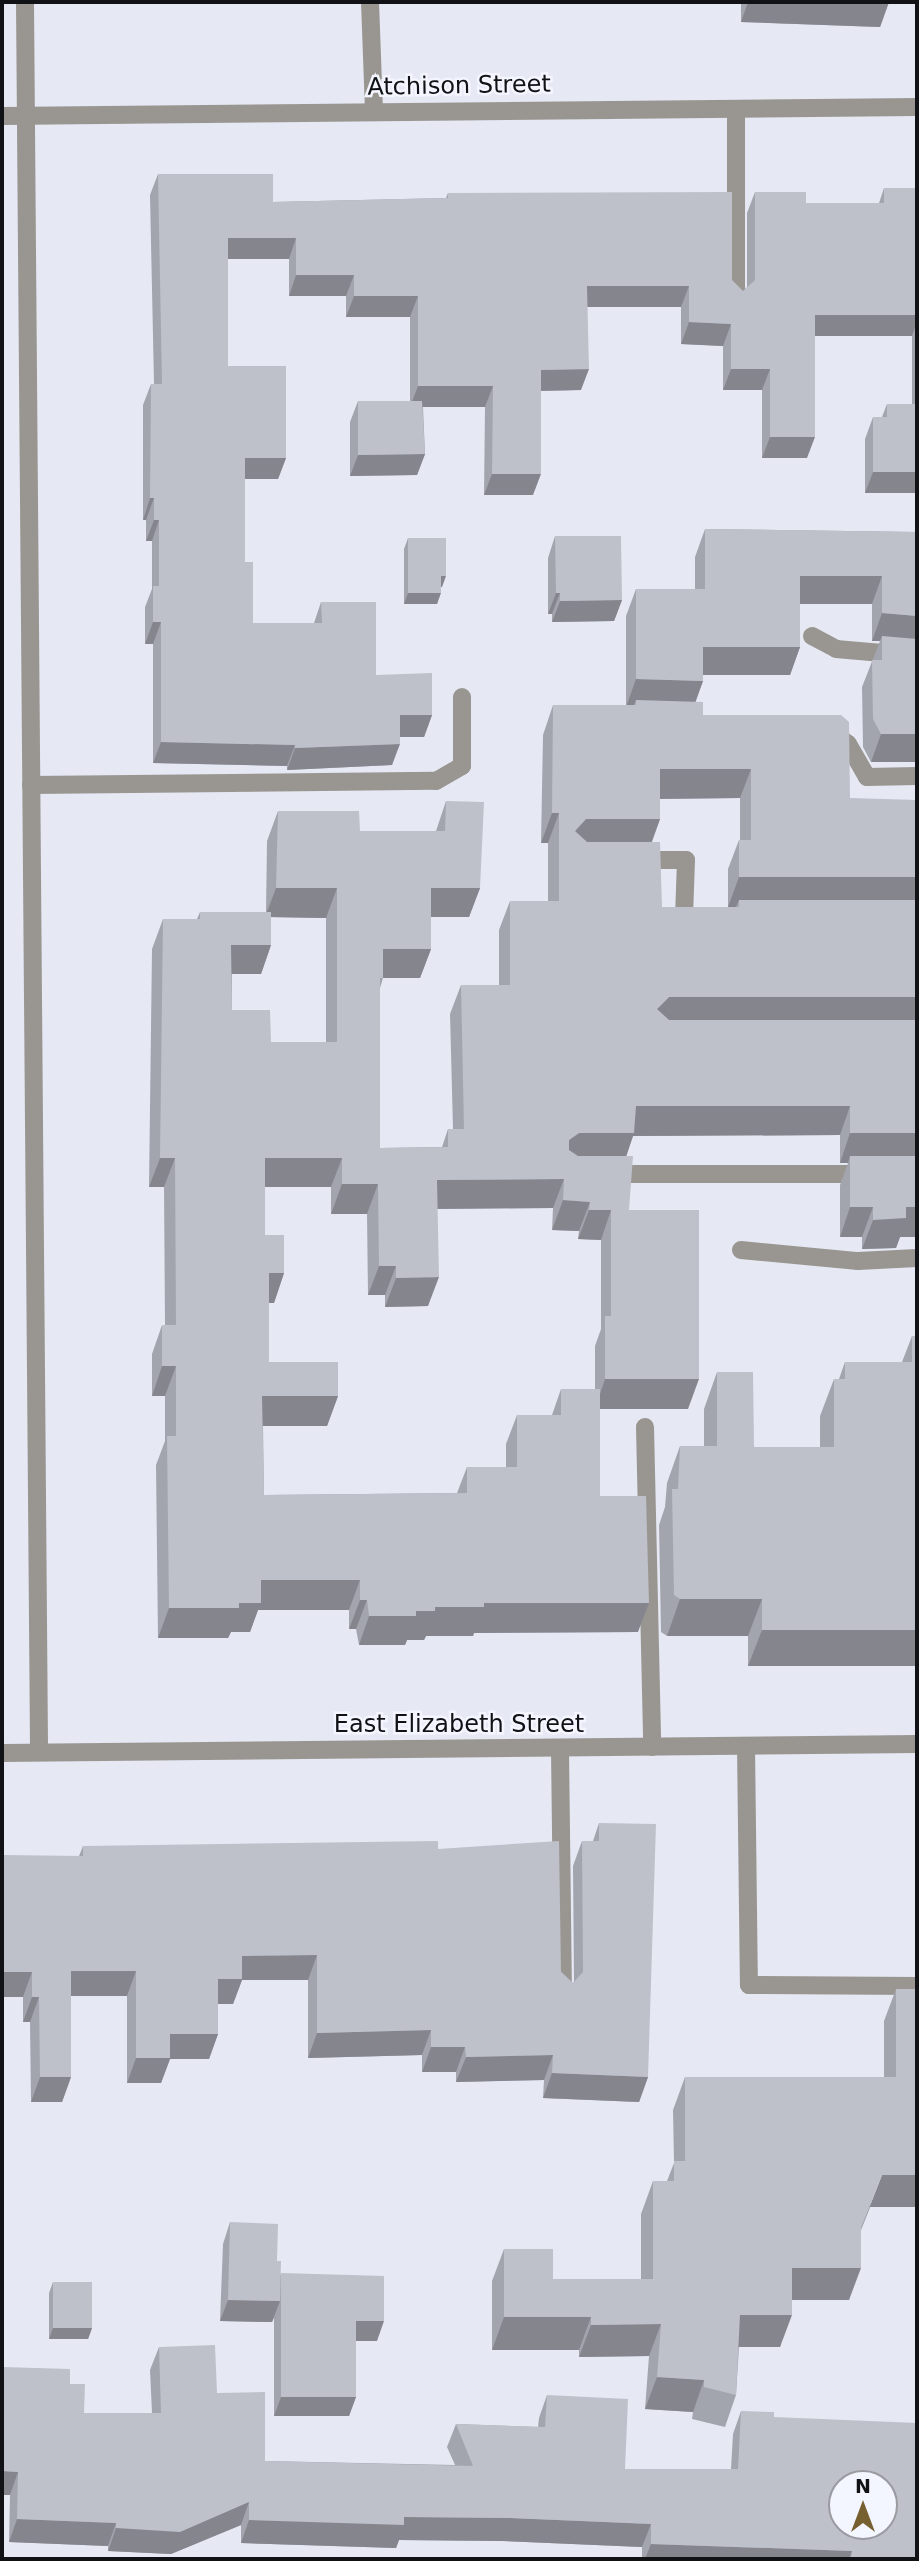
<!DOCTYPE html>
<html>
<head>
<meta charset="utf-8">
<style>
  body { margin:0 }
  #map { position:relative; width:919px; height:2561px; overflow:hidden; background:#e6e9f4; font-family:"DejaVu Sans",sans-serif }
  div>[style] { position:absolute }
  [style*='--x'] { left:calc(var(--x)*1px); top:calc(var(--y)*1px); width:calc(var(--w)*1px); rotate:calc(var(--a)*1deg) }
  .lane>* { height:18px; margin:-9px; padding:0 9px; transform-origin:9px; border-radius:9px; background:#999692 }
  .street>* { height:18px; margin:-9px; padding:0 9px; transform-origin:9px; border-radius:9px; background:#999692 }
  .wall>* { inset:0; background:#a3a5ae }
  .shaded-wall>* { inset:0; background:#85868d }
  .building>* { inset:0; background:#bec0ca }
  span { translate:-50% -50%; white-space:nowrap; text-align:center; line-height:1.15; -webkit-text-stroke:5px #f4f6ff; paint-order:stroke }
  .street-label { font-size:24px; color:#111215 }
  .frame { position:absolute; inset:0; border:4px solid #111215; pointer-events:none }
  .north { position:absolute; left:828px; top:2470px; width:70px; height:70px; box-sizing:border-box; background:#f4f6ff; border:2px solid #999ba1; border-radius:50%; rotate:0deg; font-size:19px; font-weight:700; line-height:28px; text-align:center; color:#111215 }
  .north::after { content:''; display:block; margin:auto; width:24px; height:32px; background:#776030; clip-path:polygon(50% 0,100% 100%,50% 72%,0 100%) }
</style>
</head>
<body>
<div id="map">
  <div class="lane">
    <i style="--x:370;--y:2;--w:108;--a:87.9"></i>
    <i style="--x:736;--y:109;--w:192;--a:90"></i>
    <i style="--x:812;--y:636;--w:27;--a:28"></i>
    <i style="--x:836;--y:649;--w:81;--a:4.9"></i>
    <i style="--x:832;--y:732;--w:20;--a:37"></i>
    <i style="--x:848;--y:744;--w:38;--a:60"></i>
    <i style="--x:867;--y:777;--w:50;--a:-1.1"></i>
    <i style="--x:31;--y:785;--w:405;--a:-0.6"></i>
    <i style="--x:436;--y:781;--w:30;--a:-30"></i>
    <i style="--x:462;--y:766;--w:69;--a:-90"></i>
    <i style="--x:639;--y:860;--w:47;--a:0"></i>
    <i style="--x:686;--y:860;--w:58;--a:92"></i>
    <i style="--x:684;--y:918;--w:11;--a:0"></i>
    <i style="--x:610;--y:1174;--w:256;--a:0"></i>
    <i style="--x:741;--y:1250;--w:118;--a:5.4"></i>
    <i style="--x:858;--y:1261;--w:59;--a:-2.9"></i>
    <i style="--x:645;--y:1427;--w:320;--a:88.7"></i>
    <i style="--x:746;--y:1746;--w:239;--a:89.3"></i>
    <i style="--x:749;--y:1985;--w:168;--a:0.3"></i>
    <i style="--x:560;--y:1750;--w:247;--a:89.3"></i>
  </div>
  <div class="street">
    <i style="--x:25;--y:2;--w:1750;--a:89.54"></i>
    <i style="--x:2;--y:116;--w:915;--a:-0.56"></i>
    <i style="--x:2;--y:1753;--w:915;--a:-0.56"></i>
  </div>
  <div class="wall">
    <i style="clip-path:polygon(741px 2px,889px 2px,880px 27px,741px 22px)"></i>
    <i style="clip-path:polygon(158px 174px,273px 202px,446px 198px,448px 193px,732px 280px,743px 291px,747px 287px,747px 213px,755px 192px,806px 203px,879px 203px,884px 188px,917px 188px,917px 493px,865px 493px,865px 439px,873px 417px,882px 417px,887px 404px,912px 404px,912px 336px,815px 336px,807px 458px,762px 458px,762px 390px,723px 390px,723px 346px,681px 344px,681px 307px,587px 307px,581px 390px,541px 391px,533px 495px,484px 495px,485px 407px,423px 407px,425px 454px,417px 475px,350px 476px,350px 422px,358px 401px,410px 401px,410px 317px,346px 317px,346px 296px,289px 296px,289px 259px,228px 259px,228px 366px,286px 458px,278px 479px,245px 479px,245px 562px,253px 623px,314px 623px,321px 602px,376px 675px,432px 715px,424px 737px,400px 737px,392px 765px,287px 770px,287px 766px,153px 763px,153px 644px,145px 644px,145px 607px,152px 589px,152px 541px,146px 541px,146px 520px,143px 520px,143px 405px,151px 384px,154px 384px,150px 195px)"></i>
    <i style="clip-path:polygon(evenodd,705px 529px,917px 532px,917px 762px,871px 762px,863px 747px,862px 687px,880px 641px,872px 641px,872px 604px,800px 604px,800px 647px,790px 675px,703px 675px,703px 681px,695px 702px,703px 715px,850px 798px,917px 1237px,900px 1237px,896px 1248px,862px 1249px,862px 1237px,840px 1237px,840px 1185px,848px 1163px,840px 1163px,840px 1135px,633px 1136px,626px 1156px,629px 1210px,688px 1409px,600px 1409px,600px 1496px,638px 1632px,474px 1633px,473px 1636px,426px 1636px,424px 1640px,407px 1640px,405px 1645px,359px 1645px,356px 1629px,349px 1629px,349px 1610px,258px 1610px,250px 1632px,231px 1632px,228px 1638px,158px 1638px,156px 1465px,165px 1441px,165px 1396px,152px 1396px,152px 1354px,162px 1325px,165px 1325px,164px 1187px,149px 1187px,152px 949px,163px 919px,197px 919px,200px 912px,266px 912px,267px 841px,278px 811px,360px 831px,436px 831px,446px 801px,480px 888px,469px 917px,431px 917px,431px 949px,420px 978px,383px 978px,380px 988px,380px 1148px,442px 1147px,448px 1129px,453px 1129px,450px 1014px,461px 985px,499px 985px,499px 930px,510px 901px,548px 901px,548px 843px,541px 843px,543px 735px,553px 705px,626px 705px,626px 616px,636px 589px,695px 589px,695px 557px,705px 529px,740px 798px,740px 840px,739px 840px,728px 869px,728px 907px,662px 907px,652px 842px,660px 819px,660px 799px,740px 798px,705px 529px,271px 917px,326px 918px,326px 1042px,271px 1042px,232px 1010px,232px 974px,261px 974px,271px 945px,271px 917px,705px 529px,265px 1187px,331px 1187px,331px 1214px,367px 1214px,368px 1295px,385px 1295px,385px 1307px,428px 1306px,437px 1209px,553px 1208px,552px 1230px,579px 1231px,578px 1239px,601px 1240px,601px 1329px,595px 1346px,595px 1389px,561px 1389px,552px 1415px,517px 1415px,506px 1444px,506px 1467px,467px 1467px,457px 1493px,264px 1495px,263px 1426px,327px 1426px,338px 1396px,269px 1362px,269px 1303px,274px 1303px,284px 1273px,265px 1235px,265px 1187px)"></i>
    <i style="clip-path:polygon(555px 536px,622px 600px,614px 621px,552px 622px,552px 614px,548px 614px,548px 558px)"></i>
    <i style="clip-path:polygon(408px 538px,442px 587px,441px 587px,437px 604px,404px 604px,404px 549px)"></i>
    <i style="clip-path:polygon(912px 1336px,917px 1666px,748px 1666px,748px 1636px,667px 1636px,661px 1632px,659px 1525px,665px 1507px,667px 1483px,680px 1446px,704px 1446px,704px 1409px,717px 1372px,754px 1447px,820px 1447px,820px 1416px,834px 1379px,839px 1379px,845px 1362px,902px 1362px)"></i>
    <i style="clip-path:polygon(599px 1823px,648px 2077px,639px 2102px,543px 2098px,544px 2080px,456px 2082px,456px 2072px,422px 2072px,422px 2055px,308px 2058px,308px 1980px,242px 1980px,233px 2004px,218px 2004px,218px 2034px,209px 2059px,170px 2059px,161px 2083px,127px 2083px,127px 1996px,71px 1996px,71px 2077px,62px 2102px,31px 2102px,30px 2022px,23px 2022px,23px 1997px,2px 1997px,79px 1856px,83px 1846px,438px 1849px,573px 1983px,574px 1982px,573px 1866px,582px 1841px,593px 1841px)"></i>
    <i style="clip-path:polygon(896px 1989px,917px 1989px,870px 2207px,861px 2230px,849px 2300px,792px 2300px,780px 2347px,739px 2347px,736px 2395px,725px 2427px,692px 2419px,693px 2412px,645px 2409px,649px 2356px,579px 2357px,579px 2350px,492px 2350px,492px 2281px,504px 2249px,553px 2279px,641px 2279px,641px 2214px,653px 2181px,667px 2181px,674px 2163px,673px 2110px,685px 2077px,884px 2077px,884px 2021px)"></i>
    <i style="clip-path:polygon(230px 2222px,277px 2261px,280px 2274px,377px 2341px,356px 2341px,356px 2397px,349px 2416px,274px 2416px,274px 2318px,272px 2322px,220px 2321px,223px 2244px)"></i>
    <i style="clip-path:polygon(53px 2282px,92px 2328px,88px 2339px,49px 2339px,49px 2293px)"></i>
    <i style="clip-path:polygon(159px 2347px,217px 2393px,265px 2461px,455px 2465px,447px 2447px,456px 2424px,538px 2427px,539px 2418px,547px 2395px,625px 2469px,731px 2469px,733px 2434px,741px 2411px,774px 2417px,917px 2559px,642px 2559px,642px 2547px,502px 2541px,399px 2540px,396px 2548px,241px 2543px,241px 2525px,171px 2554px,108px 2551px,108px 2546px,9px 2542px,10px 2495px,2px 2495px,2px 2367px,70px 2384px,84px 2413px,152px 2413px,150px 2370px)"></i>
  </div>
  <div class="shaded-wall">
    <i style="clip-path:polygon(748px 2px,889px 2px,880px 27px,741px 22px)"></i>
    <i style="clip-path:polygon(228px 238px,296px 238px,289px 259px,220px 259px)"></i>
    <i style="clip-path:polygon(296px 275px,354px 275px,346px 296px,289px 296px)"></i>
    <i style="clip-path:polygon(587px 286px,689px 286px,681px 307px,579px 307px)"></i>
    <i style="clip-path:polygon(354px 296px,418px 296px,410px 317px,346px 317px)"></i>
    <i style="clip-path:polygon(815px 315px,917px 315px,917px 322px,912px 336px,807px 336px)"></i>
    <i style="clip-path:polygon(689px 322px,731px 324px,723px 346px,681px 344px)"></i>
    <i style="clip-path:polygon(589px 369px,581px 390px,533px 391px,541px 370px)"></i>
    <i style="clip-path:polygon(731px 369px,770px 369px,762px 390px,723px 390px)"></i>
    <i style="clip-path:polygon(418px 386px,493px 386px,485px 407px,410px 407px)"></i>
    <i style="clip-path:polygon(770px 437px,815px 437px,807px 458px,762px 458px)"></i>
    <i style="clip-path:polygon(425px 454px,417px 475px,350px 476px,358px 455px)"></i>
    <i style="clip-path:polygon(245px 458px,286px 458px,278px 479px,237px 479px)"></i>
    <i style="clip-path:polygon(873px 472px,917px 472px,917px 493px,865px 493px)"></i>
    <i style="clip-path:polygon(492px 474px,541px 474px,533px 495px,484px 495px)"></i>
    <i style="clip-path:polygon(150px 498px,154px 498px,146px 520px,143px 520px)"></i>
    <i style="clip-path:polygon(154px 520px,159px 520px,152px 541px,146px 541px)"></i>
    <i style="clip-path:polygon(441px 576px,446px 576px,442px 587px,437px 587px)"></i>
    <i style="clip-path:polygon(800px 576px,882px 576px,872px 604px,790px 604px)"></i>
    <i style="clip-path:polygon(408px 593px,441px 593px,437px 604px,404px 604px)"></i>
    <i style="clip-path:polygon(556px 593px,560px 593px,552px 614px,548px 614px)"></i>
    <i style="clip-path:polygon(622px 600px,614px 621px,552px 622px,560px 601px)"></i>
    <i style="clip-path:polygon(882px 613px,917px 616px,917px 645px,882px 636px,880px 641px,872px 641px)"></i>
    <i style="clip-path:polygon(153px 622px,161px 622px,153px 644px,145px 644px)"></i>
    <i style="clip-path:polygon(703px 647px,800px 647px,790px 675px,693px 675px)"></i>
    <i style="clip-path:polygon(636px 679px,703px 681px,693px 709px,636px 700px,633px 707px,626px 707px)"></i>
    <i style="clip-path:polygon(400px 715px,432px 715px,424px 737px,392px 737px)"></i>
    <i style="clip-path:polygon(881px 734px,917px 734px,917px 762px,871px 762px)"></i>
    <i style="clip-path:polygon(161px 742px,295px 745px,287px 766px,153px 763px)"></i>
    <i style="clip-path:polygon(400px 744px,392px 765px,287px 770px,295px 748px)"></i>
    <i style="clip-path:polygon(660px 769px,751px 769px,740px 798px,649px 799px)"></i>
    <i style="clip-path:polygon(552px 813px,559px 813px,548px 843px,541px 843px)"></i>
    <i style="clip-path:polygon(586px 819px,660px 819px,649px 849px,575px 849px,575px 831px)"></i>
    <i style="clip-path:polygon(739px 877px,917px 877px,917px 907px,739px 900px,736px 907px,728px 907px)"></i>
    <i style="clip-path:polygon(276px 888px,337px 888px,326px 918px,265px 917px)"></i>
    <i style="clip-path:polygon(431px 888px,480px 888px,469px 917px,420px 917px)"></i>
    <i style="clip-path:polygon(231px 945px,271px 945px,261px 974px,221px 974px)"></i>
    <i style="clip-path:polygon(383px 949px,431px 949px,420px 978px,373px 978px)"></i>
    <i style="clip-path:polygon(669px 997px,917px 997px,917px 1027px,658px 1027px,657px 1009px)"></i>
    <i style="clip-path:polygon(636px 1106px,850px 1106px,840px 1135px,633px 1136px,624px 1163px,568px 1163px,569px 1140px,579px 1133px)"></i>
    <i style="clip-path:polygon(850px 1133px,917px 1133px,917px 1163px,850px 1156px,848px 1163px,840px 1163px)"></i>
    <i style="clip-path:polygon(160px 1158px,175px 1158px,164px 1187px,149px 1187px)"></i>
    <i style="clip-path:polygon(265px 1158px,342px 1158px,331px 1187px,254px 1187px)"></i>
    <i style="clip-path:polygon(564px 1179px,553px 1208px,426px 1209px,437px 1180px)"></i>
    <i style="clip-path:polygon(342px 1184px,378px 1184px,367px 1214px,331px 1214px)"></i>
    <i style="clip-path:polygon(563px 1200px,590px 1202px,579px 1231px,552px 1230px)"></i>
    <i style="clip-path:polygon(850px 1207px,873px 1207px,862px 1237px,840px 1237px)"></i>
    <i style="clip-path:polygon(906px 1207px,917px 1207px,917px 1237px,900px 1237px,896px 1248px,862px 1249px,873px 1220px)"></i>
    <i style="clip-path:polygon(589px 1210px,611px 1210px,601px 1240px,578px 1239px)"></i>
    <i style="clip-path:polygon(379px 1266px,396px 1266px,385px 1295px,368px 1295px)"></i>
    <i style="clip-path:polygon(269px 1273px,284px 1273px,274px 1303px,258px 1303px)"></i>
    <i style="clip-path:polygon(439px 1277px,428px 1306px,385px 1307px,396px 1278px)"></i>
    <i style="clip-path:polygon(162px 1366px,176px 1366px,165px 1396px,152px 1396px)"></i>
    <i style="clip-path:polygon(605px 1379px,699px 1379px,688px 1409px,595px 1409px)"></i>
    <i style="clip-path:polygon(262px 1396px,338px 1396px,327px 1426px,252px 1426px)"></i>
    <i style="clip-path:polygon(261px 1580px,360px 1580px,349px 1610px,258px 1610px,250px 1632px,231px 1632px,228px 1638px,158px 1638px,169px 1608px,239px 1603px)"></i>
    <i style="clip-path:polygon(680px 1599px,762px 1599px,748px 1636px,667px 1636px)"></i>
    <i style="clip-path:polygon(360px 1600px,367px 1600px,356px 1629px,349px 1629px)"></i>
    <i style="clip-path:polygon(484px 1603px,649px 1603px,638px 1632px,474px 1633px,473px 1636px,426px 1636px,424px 1640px,407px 1640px,405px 1645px,359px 1645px,369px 1616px,416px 1611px,435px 1607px)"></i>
    <i style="clip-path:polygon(762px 1630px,917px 1630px,917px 1666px,748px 1666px)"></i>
    <i style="clip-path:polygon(317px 1955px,308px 1980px,242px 1980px,233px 2004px,209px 2004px,218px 1979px,242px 1956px)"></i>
    <i style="clip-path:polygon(71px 1971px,136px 1971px,127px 1996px,62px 1996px)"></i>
    <i style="clip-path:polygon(2px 1972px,32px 1972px,23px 1997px,2px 1997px)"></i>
    <i style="clip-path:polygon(32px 1997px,39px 1997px,30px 2022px,23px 2022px)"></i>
    <i style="clip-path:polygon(431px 2030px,422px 2055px,308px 2058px,317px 2033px)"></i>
    <i style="clip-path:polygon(170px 2034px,218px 2034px,209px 2059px,170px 2059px,161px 2083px,127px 2083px,136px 2058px)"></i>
    <i style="clip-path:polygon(431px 2047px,465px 2047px,456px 2072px,422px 2072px)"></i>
    <i style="clip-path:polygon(553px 2055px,544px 2080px,456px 2082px,466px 2057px)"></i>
    <i style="clip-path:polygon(552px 2073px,648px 2077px,639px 2102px,543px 2098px)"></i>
    <i style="clip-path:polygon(40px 2077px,71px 2077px,62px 2102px,31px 2102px)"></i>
    <i style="clip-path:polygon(882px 2175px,917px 2175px,917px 2207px,870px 2207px,849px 2260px)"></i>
    <i style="clip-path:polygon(792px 2268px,861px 2268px,849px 2300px,780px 2300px)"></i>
    <i style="clip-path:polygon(228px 2300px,280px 2301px,272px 2322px,220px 2321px)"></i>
    <i style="clip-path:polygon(740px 2315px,792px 2315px,780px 2347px,729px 2347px)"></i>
    <i style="clip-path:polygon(504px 2317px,591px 2317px,579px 2350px,492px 2350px)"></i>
    <i style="clip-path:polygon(356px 2321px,384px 2321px,377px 2341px,349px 2341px)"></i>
    <i style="clip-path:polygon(661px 2324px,649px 2356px,579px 2357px,591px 2325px)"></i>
    <i style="clip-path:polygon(53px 2328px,92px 2328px,88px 2339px,49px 2339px)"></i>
    <i style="clip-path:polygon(657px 2377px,704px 2380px,693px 2412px,645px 2409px)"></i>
    <i style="clip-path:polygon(281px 2397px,356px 2397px,349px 2416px,274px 2416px)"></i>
    <i style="clip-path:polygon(2px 2471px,18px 2472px,10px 2495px,2px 2495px)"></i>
    <i style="clip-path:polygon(249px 2502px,241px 2525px,171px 2554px,108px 2551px,116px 2528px)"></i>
    <i style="clip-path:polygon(404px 2517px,510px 2518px,651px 2524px,642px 2547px,502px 2541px,399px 2540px,396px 2548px,241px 2543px,249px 2520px)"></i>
    <i style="clip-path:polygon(17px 2519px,116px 2523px,108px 2546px,9px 2542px)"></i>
    <i style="clip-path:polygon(651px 2544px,852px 2551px,849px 2559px,645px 2559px)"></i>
  </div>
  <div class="building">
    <i style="clip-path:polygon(158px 174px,273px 174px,273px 202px,448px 198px,448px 193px,732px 192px,732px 280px,743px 291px,755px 280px,755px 192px,806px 192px,806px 203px,884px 203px,884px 188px,917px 188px,917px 315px,815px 315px,815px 437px,770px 437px,770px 369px,731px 369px,731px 324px,689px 322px,689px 286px,587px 286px,589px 369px,541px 370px,541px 474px,492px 474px,493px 386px,418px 386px,418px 296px,354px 296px,354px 275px,296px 275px,296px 238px,228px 238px,228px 366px,286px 366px,286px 458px,245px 458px,245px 562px,253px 562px,253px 623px,322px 623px,321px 602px,376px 602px,376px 675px,432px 673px,432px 715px,400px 715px,400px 744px,295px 748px,295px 745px,161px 742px,161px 622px,153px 622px,153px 586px,159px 586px,159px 520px,154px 520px,154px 498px,150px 498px,151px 384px,162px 384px)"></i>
    <i style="clip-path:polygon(358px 401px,422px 401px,425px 454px,358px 455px)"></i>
    <i style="clip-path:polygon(887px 404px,917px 404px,917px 472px,873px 472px,873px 417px,887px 417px)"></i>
    <i style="clip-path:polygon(705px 529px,917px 532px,917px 616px,882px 613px,882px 576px,800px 576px,800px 647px,703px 647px,703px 681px,636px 679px,636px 589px,705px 589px)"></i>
    <i style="clip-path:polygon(555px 536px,621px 536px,622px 600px,560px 601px,560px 593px,556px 593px)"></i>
    <i style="clip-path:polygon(408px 538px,446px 538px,446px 576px,441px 576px,441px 593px,408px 593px)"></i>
    <i style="clip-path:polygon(882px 636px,917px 639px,917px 734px,881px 734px,873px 719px,872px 660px,882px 660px)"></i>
    <i style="clip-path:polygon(636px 700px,703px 702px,703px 715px,841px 715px,849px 722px,850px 798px,917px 800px,917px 877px,739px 877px,739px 840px,751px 840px,751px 769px,660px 769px,660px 819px,586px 819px,575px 831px,587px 842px,660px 842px,662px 907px,739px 907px,739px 900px,917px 900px,917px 997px,669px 997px,657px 1009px,669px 1020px,917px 1020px,917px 1133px,850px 1133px,850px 1106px,636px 1106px,634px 1133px,579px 1133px,569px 1140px,569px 1150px,578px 1156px,633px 1156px,629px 1210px,699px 1210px,699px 1379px,605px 1379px,605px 1316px,611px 1316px,611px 1210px,589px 1210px,590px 1202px,563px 1200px,564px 1179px,437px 1180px,439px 1277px,396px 1278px,396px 1266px,379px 1266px,378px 1184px,342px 1184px,342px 1158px,265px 1158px,265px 1235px,284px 1235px,284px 1273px,269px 1273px,269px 1362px,338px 1362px,338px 1396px,262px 1396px,264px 1495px,467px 1493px,467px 1467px,517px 1467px,517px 1415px,561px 1415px,561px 1389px,600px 1389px,600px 1496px,646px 1496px,649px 1603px,484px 1603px,484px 1607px,435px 1607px,435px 1611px,416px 1611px,416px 1616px,369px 1616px,367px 1600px,360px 1600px,360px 1580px,261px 1580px,261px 1603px,239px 1603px,239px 1608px,169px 1608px,167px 1436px,176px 1436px,176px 1366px,162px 1366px,162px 1325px,176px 1325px,175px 1158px,160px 1158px,163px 919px,200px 919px,200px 912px,271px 912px,271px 945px,231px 945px,232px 1010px,270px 1010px,271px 1042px,337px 1042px,337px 888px,276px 888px,278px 811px,359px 811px,360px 831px,445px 831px,446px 801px,484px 802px,480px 888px,431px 888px,431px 949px,383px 949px,383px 978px,380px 978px,380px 1148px,448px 1147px,448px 1129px,464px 1129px,461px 985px,510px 985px,510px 901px,559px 901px,559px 813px,552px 813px,553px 705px,636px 705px)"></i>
    <i style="clip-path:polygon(850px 1156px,917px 1156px,917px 1207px,906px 1207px,906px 1218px,873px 1220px,873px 1207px,850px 1207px)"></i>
    <i style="clip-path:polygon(912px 1336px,917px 1336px,917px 1630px,762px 1630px,762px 1599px,680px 1599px,674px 1595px,672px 1489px,678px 1489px,680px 1446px,717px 1446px,717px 1372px,753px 1372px,754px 1447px,834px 1447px,834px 1379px,845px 1379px,845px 1362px,912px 1362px)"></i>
    <i style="clip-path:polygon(599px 1823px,656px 1824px,648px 2077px,552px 2073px,553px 2055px,466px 2057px,465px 2047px,431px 2047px,431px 2030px,317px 2033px,317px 1955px,242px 1956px,242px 1979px,218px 1979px,218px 2034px,170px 2034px,170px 2058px,136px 2058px,136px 1971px,71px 1971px,71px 2077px,40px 2077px,39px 1997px,32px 1997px,32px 1972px,2px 1972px,2px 1855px,83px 1856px,83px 1846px,438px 1841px,438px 1849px,559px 1841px,561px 1972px,573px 1983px,583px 1972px,582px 1841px,599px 1841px)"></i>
    <i style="clip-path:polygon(896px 1989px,917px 1989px,917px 2175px,882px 2175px,861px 2228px,861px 2268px,792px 2268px,792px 2315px,740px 2315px,736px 2395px,704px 2387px,704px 2380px,657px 2377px,661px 2324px,591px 2325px,591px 2317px,504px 2317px,504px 2249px,553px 2249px,553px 2279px,653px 2279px,653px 2181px,674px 2181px,674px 2161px,685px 2161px,685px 2077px,896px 2077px)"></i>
    <i style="clip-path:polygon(230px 2222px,278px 2224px,277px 2261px,281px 2261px,280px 2301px,228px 2300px)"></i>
    <i style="clip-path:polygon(281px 2273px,384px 2276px,384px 2321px,356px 2321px,356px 2397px,281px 2397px)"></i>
    <i style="clip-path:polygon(53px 2282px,92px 2282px,92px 2328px,53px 2328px)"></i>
    <i style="clip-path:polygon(evenodd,215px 2345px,217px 2393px,265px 2392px,265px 2461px,473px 2466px,456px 2424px,545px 2427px,547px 2395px,628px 2399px,625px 2469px,738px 2469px,741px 2411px,774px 2412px,774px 2417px,917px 2423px,917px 2559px,859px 2559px,858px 2557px,851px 2557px,852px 2551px,651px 2544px,651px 2524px,510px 2518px,404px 2517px,404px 2525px,249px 2520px,249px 2502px,180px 2532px,116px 2528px,116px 2523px,17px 2519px,18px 2472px,2px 2471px,2px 2367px,70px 2369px,70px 2384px,85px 2384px,84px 2413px,161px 2413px,159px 2347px,215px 2345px,842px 2484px,884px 2484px,884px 2526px,842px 2526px,842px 2484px)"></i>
  </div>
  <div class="street-label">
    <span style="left:459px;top:86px;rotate:-1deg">Atchison Street</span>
    <span style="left:459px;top:1725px">East Elizabeth Street</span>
  </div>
  <div class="frame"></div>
  <div class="north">N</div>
</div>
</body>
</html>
